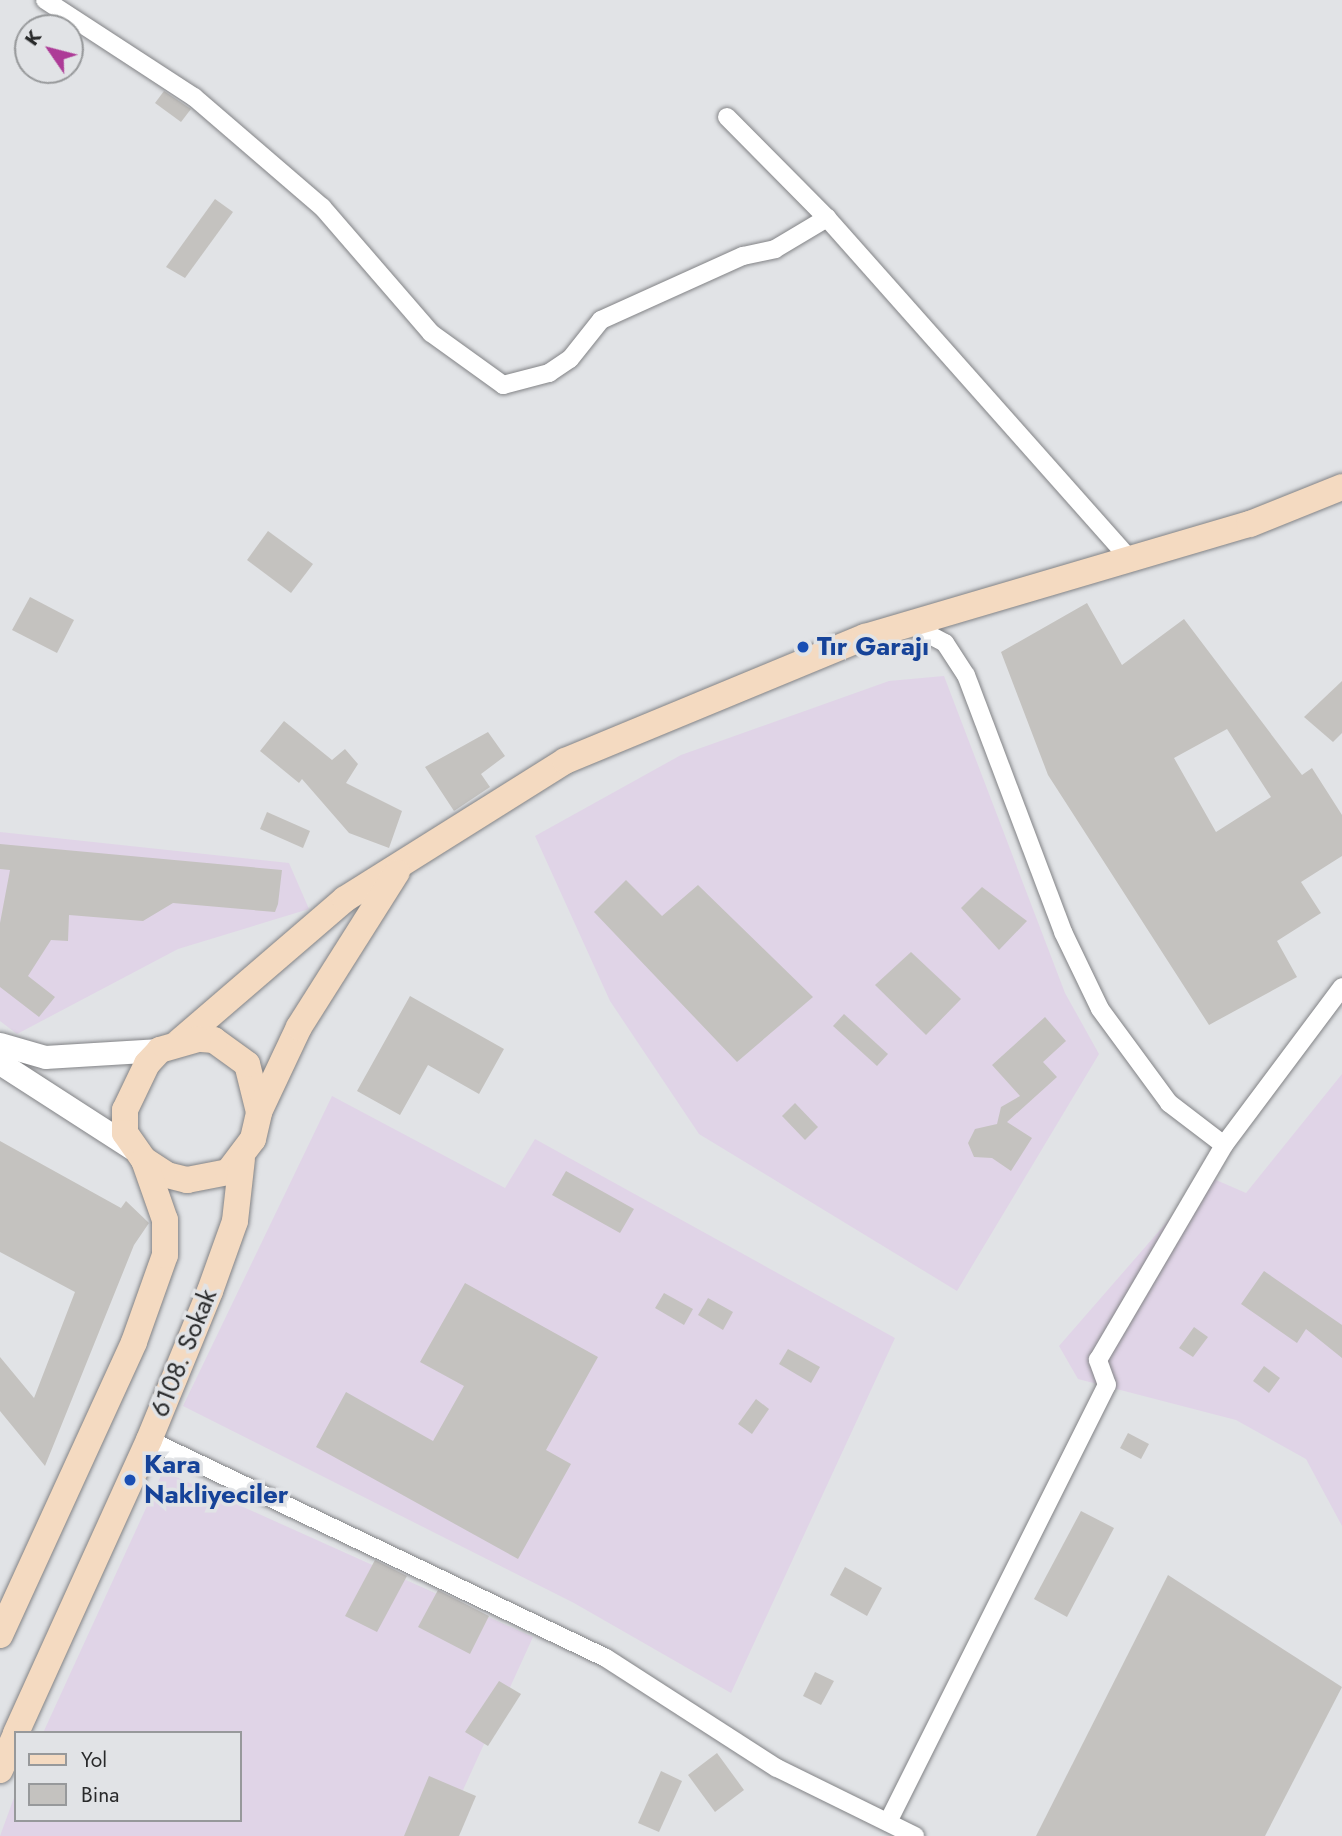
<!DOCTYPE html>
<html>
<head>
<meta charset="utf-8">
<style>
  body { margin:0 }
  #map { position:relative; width:1342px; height:1836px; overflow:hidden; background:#e1e3e6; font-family:Jost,sans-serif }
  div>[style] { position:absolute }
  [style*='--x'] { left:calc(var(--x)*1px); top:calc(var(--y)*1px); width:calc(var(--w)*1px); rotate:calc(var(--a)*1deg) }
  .commercial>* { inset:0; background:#e0d4e7 }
  .building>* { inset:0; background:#c4c2bf }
  .roads { filter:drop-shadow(0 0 2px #828386) drop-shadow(0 0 2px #828386) }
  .minor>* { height:18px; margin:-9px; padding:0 9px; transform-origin:9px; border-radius:9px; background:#fff }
  .tertiary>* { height:23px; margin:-11.5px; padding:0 11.5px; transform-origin:11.5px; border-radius:11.5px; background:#fff }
  .secondary>* { height:26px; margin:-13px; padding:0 13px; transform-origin:13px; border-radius:13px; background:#f4dac1 }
  .dots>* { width:19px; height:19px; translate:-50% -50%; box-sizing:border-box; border:4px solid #e1e3e6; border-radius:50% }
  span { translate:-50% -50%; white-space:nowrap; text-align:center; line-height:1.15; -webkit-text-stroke:7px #e1e3e6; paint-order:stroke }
  .transit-label { font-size:26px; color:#164399; font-weight:700 }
  .left { translate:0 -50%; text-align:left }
  .street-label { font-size:26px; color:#292a2b }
  .legend { position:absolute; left:14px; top:1731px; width:228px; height:91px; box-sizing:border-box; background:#e1e3e6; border:2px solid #97999b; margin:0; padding:9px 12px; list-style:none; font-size:21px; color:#292a2b }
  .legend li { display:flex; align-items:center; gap:14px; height:35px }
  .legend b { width:35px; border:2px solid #97999b }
  .north { position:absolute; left:14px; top:14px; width:70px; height:70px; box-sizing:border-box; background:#e1e3e6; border:2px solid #97999b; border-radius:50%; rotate:305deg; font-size:19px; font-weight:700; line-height:28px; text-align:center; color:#292a2b }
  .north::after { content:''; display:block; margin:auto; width:24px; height:32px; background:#ad3b97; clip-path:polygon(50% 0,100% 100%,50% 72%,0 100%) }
</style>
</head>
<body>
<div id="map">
  <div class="commercial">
    <i style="clip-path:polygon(944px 676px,1065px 993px,1099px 1054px,957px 1291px,699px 1134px,610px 1001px,535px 836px,681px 755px,889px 681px)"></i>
    <i style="clip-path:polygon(0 832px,289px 863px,309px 909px,178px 949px,17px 1034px,0 1021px)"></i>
    <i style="clip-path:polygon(1342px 1074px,1342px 1526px,1306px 1459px,1236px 1420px,1078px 1379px,1059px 1346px,1207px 1176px,1246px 1193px)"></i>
    <i style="clip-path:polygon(332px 1096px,505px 1188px,535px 1139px,895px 1338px,731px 1693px,574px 1603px,183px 1406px)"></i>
    <i style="clip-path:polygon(163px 1471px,533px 1637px,442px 1836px,0 1836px,16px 1792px,16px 1820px,240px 1820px,240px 1733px,43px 1733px)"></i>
  </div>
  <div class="building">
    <i style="clip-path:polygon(164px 91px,191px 109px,181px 122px,155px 103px)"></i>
    <i style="clip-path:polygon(215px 199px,233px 212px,185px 278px,166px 267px)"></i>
    <i style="clip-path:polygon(268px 531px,313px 564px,291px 593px,247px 560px)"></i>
    <i style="clip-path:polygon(30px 597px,74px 620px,57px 653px,12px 630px)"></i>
    <i style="clip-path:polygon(evenodd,1087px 603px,1122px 665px,1184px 619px,1302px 775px,1312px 768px,1342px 815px,1342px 856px,1301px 882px,1321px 913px,1277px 941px,1297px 977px,1209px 1025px,1048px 775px,1001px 652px,1087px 603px,1227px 729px,1271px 797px,1216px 832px,1174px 758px,1227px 729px)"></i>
    <i style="clip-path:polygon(1342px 681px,1342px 733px,1333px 742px,1304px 717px)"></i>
    <i style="clip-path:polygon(284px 721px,332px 760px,345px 749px,358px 764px,346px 783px,402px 811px,389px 848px,349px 833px,302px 779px,299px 783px,260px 751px)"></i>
    <i style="clip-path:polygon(488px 732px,505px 756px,481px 774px,490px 787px,454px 811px,425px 767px)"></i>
    <i style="clip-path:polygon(267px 812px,310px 831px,303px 848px,260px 829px)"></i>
    <i style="clip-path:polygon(0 844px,282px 870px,278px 904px,275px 912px,173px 903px,143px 921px,69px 915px,68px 941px,51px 940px,28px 976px,55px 997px,39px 1017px,0 987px,0 923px,10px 870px,0 869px)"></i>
    <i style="clip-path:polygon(626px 880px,662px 916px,698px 885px,813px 997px,737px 1062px,594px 912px)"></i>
    <i style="clip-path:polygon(982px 887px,1027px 921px,999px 950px,961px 908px)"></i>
    <i style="clip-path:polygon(911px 952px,961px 999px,926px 1035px,875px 985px)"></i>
    <i style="clip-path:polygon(410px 996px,504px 1049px,479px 1094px,428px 1065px,400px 1115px,357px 1091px)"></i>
    <i style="clip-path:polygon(844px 1014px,888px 1054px,877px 1066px,833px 1026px)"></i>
    <i style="clip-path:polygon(1045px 1017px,1066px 1041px,1043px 1062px,1057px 1077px,1007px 1122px,1032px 1138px,1011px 1171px,992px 1158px,974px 1157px,968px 1143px,975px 1129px,997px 1124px,1001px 1107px,1020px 1096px,992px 1065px)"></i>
    <i style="clip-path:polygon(795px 1103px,818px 1127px,805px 1140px,782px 1116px)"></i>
    <i style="clip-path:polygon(0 1141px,121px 1208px,126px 1201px,149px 1223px,134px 1245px,45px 1466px,0 1411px,0 1357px,34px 1398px,75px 1292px,0 1252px)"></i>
    <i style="clip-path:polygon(566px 1171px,634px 1209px,620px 1233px,552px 1195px)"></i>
    <i style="clip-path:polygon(1264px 1271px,1342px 1325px,1342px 1358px,1306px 1329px,1297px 1343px,1241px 1304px)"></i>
    <i style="clip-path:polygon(465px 1283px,598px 1357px,546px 1450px,571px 1464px,518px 1559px,316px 1447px,346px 1392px,433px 1441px,464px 1386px,420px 1362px)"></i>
    <i style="clip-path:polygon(664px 1293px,693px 1309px,684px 1325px,655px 1308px)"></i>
    <i style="clip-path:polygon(708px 1298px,733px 1312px,723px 1330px,698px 1315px)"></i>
    <i style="clip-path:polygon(1194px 1327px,1208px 1337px,1193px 1357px,1179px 1348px)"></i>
    <i style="clip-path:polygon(788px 1349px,820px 1367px,811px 1383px,779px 1364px)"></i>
    <i style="clip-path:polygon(1264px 1366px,1280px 1378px,1269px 1393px,1253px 1381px)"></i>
    <i style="clip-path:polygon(756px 1399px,769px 1409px,752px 1434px,738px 1424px)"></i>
    <i style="clip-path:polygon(1128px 1433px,1149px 1444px,1141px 1459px,1120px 1448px)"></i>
    <i style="clip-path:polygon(1081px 1511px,1114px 1528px,1067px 1617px,1034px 1599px)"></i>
    <i style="clip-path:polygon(375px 1560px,407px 1576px,377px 1632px,345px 1616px)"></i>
    <i style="clip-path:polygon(845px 1567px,882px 1588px,867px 1616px,830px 1595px)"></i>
    <i style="clip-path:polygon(1168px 1575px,1342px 1687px,1265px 1836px,1036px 1836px)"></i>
    <i style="clip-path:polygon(438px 1590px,489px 1616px,470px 1654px,418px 1627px)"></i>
    <i style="clip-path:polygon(815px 1672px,834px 1681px,821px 1705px,803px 1696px)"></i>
    <i style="clip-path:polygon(499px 1681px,521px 1694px,488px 1746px,465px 1732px)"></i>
    <i style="clip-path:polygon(717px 1753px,744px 1790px,715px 1812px,688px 1775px)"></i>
    <i style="clip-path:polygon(661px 1771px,682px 1781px,659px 1832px,638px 1823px)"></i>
    <i style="clip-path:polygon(429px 1776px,476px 1796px,459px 1836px,404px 1836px)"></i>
  </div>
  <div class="roads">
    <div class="minor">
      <i style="--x:45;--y:0;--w:178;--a:33.1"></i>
      <i style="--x:194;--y:97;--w:169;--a:40.7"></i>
      <i style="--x:322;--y:207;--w:167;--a:49.1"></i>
      <i style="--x:431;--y:333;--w:89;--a:35.8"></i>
      <i style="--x:503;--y:385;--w:48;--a:-14.6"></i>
      <i style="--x:549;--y:373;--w:25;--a:-34"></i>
      <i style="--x:570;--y:359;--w:50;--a:-51.5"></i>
      <i style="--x:601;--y:320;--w:156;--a:-24.3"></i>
      <i style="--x:743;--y:256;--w:33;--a:-12"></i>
      <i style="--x:775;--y:249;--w:61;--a:-30.8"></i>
      <i style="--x:727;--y:117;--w:142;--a:45.3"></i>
      <i style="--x:827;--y:218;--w:456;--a:48.4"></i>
      <i style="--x:909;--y:624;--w:41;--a:27.8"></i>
      <i style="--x:945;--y:643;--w:38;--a:57"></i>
      <i style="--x:966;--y:675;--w:275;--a:69.3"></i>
      <i style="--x:1063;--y:932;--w:85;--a:64.3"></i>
      <i style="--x:1100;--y:1009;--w:117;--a:53.7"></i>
      <i style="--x:1169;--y:1103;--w:69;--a:37.4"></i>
      <i style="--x:1224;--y:1145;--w:197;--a:-53.2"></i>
      <i style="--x:149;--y:1440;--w:506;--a:25.5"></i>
      <i style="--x:606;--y:1658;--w:203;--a:32.8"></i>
      <i style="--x:777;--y:1768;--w:154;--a:26.2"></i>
      <i style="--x:888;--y:1822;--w:489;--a:-63.4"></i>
      <i style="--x:1107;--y:1385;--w:27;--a:-110"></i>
      <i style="--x:1098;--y:1360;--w:249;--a:-59.6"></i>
    </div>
    <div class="tertiary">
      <i style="--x:0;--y:1044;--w:47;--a:16.1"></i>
      <i style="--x:45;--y:1057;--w:115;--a:-3.5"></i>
      <i style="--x:0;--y:1063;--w:157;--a:32.8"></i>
    </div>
    <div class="secondary">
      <i style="--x:179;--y:1042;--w:219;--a:-40.7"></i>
      <i style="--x:345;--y:899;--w:260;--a:-32.1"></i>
      <i style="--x:565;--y:761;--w:325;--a:-22.5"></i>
      <i style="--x:865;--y:637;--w:401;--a:-16.4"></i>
      <i style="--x:1250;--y:524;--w:99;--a:-21.9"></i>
      <i style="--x:259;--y:1112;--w:49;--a:-104"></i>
      <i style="--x:247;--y:1064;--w:41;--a:-144"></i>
      <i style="--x:214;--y:1040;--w:16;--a:-176"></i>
      <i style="--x:198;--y:1039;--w:40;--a:164"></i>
      <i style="--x:160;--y:1050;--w:19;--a:133"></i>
      <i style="--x:147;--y:1064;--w:51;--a:115.6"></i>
      <i style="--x:125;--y:1110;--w:23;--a:90"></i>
      <i style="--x:125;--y:1133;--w:33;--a:55"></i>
      <i style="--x:144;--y:1160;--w:27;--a:33"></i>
      <i style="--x:167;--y:1175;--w:21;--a:14"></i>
      <i style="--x:187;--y:1180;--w:42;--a:-11"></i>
      <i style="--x:228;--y:1172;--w:41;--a:-52.9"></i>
      <i style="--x:253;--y:1139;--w:28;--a:-77"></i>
      <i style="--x:259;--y:1112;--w:94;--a:-64.8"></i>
      <i style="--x:299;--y:1027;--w:183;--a:-57.7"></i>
      <i style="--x:0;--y:1635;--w:322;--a:-65.4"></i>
      <i style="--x:134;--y:1342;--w:92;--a:-70.4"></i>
      <i style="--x:165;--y:1255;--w:35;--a:-90"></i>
      <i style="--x:165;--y:1220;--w:64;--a:-109.3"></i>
      <i style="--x:16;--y:1733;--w:322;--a:-65.6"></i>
      <i style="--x:149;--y:1440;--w:161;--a:-67.7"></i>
      <i style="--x:210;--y:1291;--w:74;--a:-70.3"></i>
      <i style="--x:235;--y:1221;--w:62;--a:-83.6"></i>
      <i style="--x:0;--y:1770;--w:39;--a:-66"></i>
    </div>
  </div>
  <div class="dots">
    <i style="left:803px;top:647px;background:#1a4fb4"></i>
    <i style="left:130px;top:1480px;background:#1a4fb4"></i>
  </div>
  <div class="transit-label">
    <span class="left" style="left:817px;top:647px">Tır Garajı</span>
    <span class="left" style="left:144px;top:1480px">Kara<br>Nakliyeciler</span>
  </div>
  <div class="street-label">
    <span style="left:184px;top:1353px;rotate:-68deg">6108. Sokak</span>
  </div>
  <ul class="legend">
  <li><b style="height:9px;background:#f4dac1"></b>Yol</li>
  <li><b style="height:19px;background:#c4c2bf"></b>Bina</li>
  </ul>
  <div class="north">K</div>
</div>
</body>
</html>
